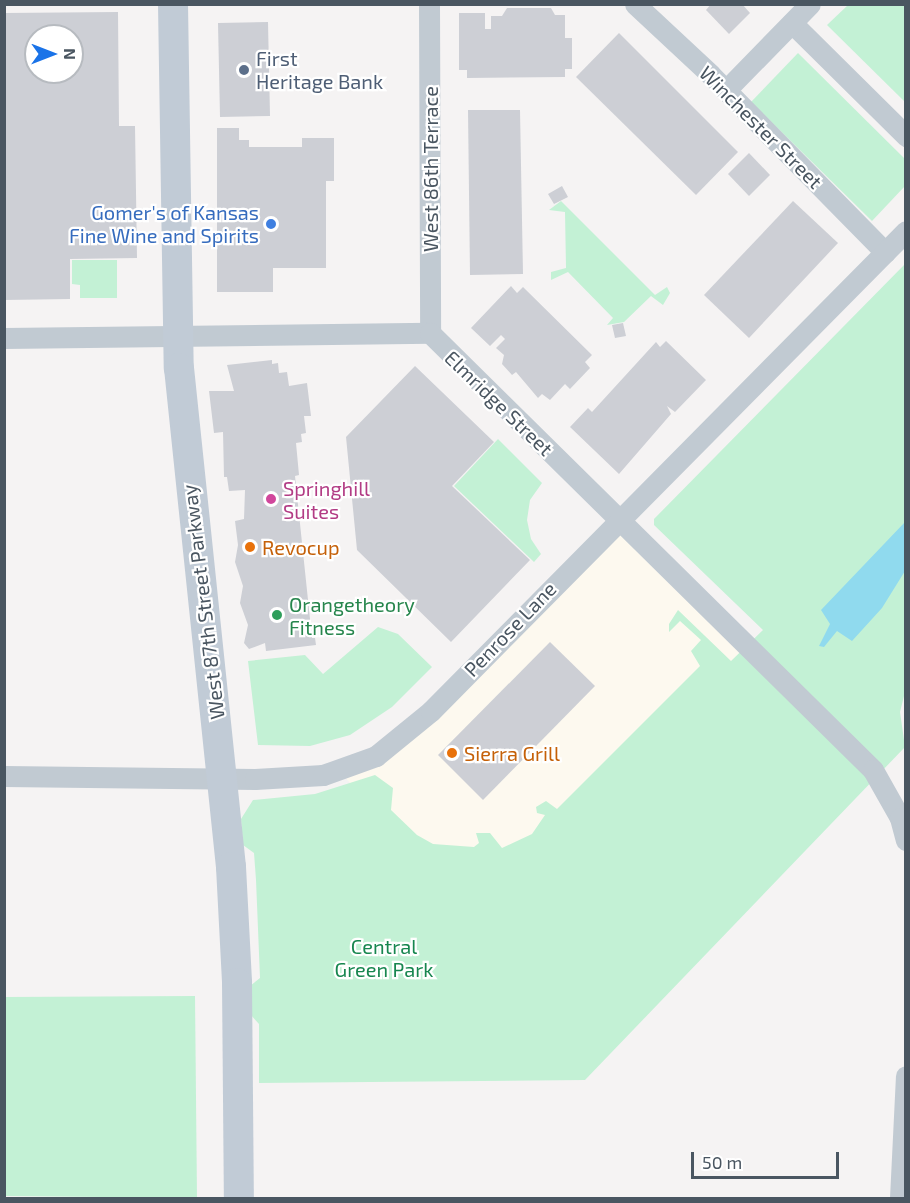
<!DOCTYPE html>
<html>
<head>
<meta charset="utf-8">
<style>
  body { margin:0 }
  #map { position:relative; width:910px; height:1203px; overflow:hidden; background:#f5f3f3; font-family:"Exo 2",sans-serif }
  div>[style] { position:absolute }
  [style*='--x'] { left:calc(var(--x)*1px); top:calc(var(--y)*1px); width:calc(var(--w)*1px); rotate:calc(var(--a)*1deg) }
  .commercial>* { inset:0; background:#fdf9ef }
  .green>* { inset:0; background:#c3f1d5 }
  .water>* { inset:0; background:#90daee }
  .building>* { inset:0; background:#cdcfd5 }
  .street>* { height:21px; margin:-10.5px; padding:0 10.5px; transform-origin:10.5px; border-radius:10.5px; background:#c1cad2 }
  .secondary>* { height:30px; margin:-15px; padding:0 15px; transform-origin:15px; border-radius:15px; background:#c1cbd6 }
  .dots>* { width:16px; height:16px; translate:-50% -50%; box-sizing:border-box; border:3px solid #fff; border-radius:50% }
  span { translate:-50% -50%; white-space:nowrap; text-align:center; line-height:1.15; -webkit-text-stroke:4.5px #fff; paint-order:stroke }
  .service-label { font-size:20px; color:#4e5e75 }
  .left { translate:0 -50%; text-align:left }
  .street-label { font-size:20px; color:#4a5661 }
  .shop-label { font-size:20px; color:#366cbe }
  .right { translate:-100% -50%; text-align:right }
  .hotel-label { font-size:20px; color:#b23c85 }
  .food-label { font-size:20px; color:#c56008 }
  .leisure-label { font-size:20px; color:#27864d }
  .park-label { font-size:20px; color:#17864f }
  .frame { position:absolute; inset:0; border:6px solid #4a5661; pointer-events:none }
  .north { position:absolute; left:24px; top:24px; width:60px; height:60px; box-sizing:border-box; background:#fff; border:2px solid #b7bbc0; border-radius:50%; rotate:90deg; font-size:16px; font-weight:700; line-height:24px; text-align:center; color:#4a5661 }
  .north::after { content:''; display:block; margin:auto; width:21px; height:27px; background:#1a73e8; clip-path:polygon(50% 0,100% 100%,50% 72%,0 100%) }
  .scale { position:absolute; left:691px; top:1152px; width:148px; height:27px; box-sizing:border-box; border:3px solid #4a5661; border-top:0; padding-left:8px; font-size:18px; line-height:21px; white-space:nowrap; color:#4a5661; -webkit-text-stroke:4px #fff; paint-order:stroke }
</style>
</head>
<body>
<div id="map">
  <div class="commercial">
    <i style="clip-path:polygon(618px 524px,747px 649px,528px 865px,428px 866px,341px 773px,361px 766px)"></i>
  </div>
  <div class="green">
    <i style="clip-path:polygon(848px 5px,905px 5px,905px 102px,827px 25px)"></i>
    <i style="clip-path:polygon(798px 53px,905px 159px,905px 186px,872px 221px,751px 102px)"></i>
    <i style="clip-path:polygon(561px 201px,655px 295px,667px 287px,670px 293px,663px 305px,651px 296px,624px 322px,607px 325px,613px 318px,568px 272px,551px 280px,551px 272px,566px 268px,565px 212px,549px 210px)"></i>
    <i style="clip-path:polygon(72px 260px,117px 260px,117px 298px,80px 298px,80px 285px,72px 284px)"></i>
    <i style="clip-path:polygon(905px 264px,906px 688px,900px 712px,905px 747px,585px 1080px,259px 1083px,259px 1024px,250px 1014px,250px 986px,260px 978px,256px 880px,254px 853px,243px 845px,241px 819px,253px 800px,315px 794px,375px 775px,393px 788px,391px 810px,417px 835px,433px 844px,474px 847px,479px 843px,476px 833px,490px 833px,502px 848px,532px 834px,545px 815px,537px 813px,536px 807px,546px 801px,557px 809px,700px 666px,691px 651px,701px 640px,680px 621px,669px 632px,669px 624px,678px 610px,731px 661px,763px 630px,654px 525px,654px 519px)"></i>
    <i style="clip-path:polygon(498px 439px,542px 483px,530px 500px,527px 520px,531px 539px,541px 554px,534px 562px,454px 486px)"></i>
    <i style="clip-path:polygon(378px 627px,398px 634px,432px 667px,392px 707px,350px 735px,310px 746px,258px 745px,248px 661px,305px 655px,323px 674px)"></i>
    <i style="clip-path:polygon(195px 996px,197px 1198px,5px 1196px,5px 997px)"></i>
  </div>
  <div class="water">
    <i style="clip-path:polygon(905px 522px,905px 571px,882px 608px,852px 641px,837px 631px,824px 647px,819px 646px,830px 624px,821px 610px)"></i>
  </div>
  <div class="building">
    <i style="clip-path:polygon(711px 4px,742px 4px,750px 13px,729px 34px,706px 10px)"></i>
    <i style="clip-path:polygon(507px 8px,551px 8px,555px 15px,565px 15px,565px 38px,572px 38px,572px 69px,565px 69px,565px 77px,467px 78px,467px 70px,459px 70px,459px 13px,485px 13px,485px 29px,491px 29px,491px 16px,502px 16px)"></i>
    <i style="clip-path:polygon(evenodd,118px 12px,119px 126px,135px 126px,137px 258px,70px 259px,70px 299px,4px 300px,4px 13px,118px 12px,36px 36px,72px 36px,72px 72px,36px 72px,36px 36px)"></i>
    <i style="clip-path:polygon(268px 22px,270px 116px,220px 117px,218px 23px)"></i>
    <i style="clip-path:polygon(619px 33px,738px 152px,696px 195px,576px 77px)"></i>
    <i style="clip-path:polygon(468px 110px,520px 110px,523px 274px,470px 275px)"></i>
    <i style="clip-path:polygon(217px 128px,239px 128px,239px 140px,249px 140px,249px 147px,302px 147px,302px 138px,334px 138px,334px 181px,326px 181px,326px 268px,273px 268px,273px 292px,217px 292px)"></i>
    <i style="clip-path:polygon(749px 153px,770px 175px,749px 196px,728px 174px)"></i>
    <i style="clip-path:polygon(562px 186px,568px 197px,554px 204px,548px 194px)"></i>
    <i style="clip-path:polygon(793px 201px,838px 243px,749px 338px,704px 295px)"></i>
    <i style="clip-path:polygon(511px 286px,517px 293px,523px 287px,592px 355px,585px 362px,590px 368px,570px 389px,565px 384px,550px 400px,542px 394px,538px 398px,516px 372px,512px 375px,502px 364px,504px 355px,496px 348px,505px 339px,501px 335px,490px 346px,471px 328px)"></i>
    <i style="clip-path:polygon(623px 323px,626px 336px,615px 338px,612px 325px)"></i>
    <i style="clip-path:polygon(666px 341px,706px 380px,675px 412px,667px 406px,671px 414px,619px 474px,570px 427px,588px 408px,592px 412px,656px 342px,660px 347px)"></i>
    <i style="clip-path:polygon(272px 360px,272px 364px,278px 363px,279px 373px,287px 372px,289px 386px,307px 383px,311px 416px,304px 416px,306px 433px,301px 434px,302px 442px,296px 443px,299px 475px,295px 476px,312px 638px,315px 638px,316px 645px,266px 651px,265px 643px,249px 649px,244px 643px,248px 625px,240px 603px,243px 586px,235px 562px,238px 545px,235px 521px,244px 519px,245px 490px,229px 491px,227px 477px,224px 477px,223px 432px,214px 433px,209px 391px,234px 391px,227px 365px)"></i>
    <i style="clip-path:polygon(415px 366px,494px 442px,452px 486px,530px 560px,451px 642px,357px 550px,346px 437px)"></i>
    <i style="clip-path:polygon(550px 642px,595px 686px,483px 800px,438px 755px)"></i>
  </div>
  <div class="street">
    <i style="--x:429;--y:4;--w:329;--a:89.8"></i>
    <i style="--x:635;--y:4;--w:103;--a:43"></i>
    <i style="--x:710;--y:74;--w:250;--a:45.5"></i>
    <i style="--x:792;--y:23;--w:161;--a:44.7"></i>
    <i style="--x:726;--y:90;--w:120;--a:-45.7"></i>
    <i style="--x:4;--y:338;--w:426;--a:-0.7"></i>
    <i style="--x:430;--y:333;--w:622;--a:44.61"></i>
    <i style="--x:873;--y:770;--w:55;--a:60.6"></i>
    <i style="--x:900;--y:818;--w:23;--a:75"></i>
    <i style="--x:4;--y:776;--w:251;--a:0.7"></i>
    <i style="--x:255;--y:779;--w:68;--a:-3.4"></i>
    <i style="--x:323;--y:775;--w:56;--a:-19.7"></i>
    <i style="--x:376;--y:756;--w:71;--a:-39.3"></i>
    <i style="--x:431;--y:711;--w:675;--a:-45.3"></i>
    <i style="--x:900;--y:1198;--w:122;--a:-87.2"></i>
  </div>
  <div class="secondary">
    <i style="--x:173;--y:4;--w:364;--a:89.1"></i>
    <i style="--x:179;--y:368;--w:502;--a:84.05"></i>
    <i style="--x:231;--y:867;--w:116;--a:87"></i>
    <i style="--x:237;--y:983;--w:215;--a:89.5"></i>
  </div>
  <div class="dots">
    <i style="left:244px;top:70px;background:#5c6f8a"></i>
    <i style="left:271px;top:224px;background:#3f7fe0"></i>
    <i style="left:271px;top:499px;background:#d1479c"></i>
    <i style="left:250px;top:547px;background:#e8710a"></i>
    <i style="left:277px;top:615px;background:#2e9e5b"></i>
    <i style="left:452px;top:753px;background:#e8710a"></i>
  </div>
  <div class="service-label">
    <span class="left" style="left:256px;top:70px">First<br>Heritage Bank</span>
  </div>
  <div class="street-label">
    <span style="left:761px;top:127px;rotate:45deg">Winchester Street</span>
    <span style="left:430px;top:169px;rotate:-90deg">West 86th Terrace</span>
    <span style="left:499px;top:403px;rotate:44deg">Elmridge Street</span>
    <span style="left:203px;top:602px;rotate:-97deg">West 87th Street Parkway</span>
    <span style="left:510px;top:629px;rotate:-46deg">Penrose Lane</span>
  </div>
  <div class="shop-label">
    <span class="right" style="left:259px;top:224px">Gomer's of Kansas<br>Fine Wine and Spirits</span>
  </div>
  <div class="hotel-label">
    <span class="left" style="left:283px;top:500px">Springhill<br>Suites</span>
  </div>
  <div class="food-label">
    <span class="left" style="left:262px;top:547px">Revocup</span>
    <span class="left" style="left:464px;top:753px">Sierra Grill</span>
  </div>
  <div class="leisure-label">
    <span class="left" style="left:289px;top:616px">Orangetheory<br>Fitness</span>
  </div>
  <div class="park-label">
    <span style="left:384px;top:958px">Central<br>Green Park</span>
  </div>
  <div class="frame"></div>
  <div class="north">N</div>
  <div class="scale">50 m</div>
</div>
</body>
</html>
